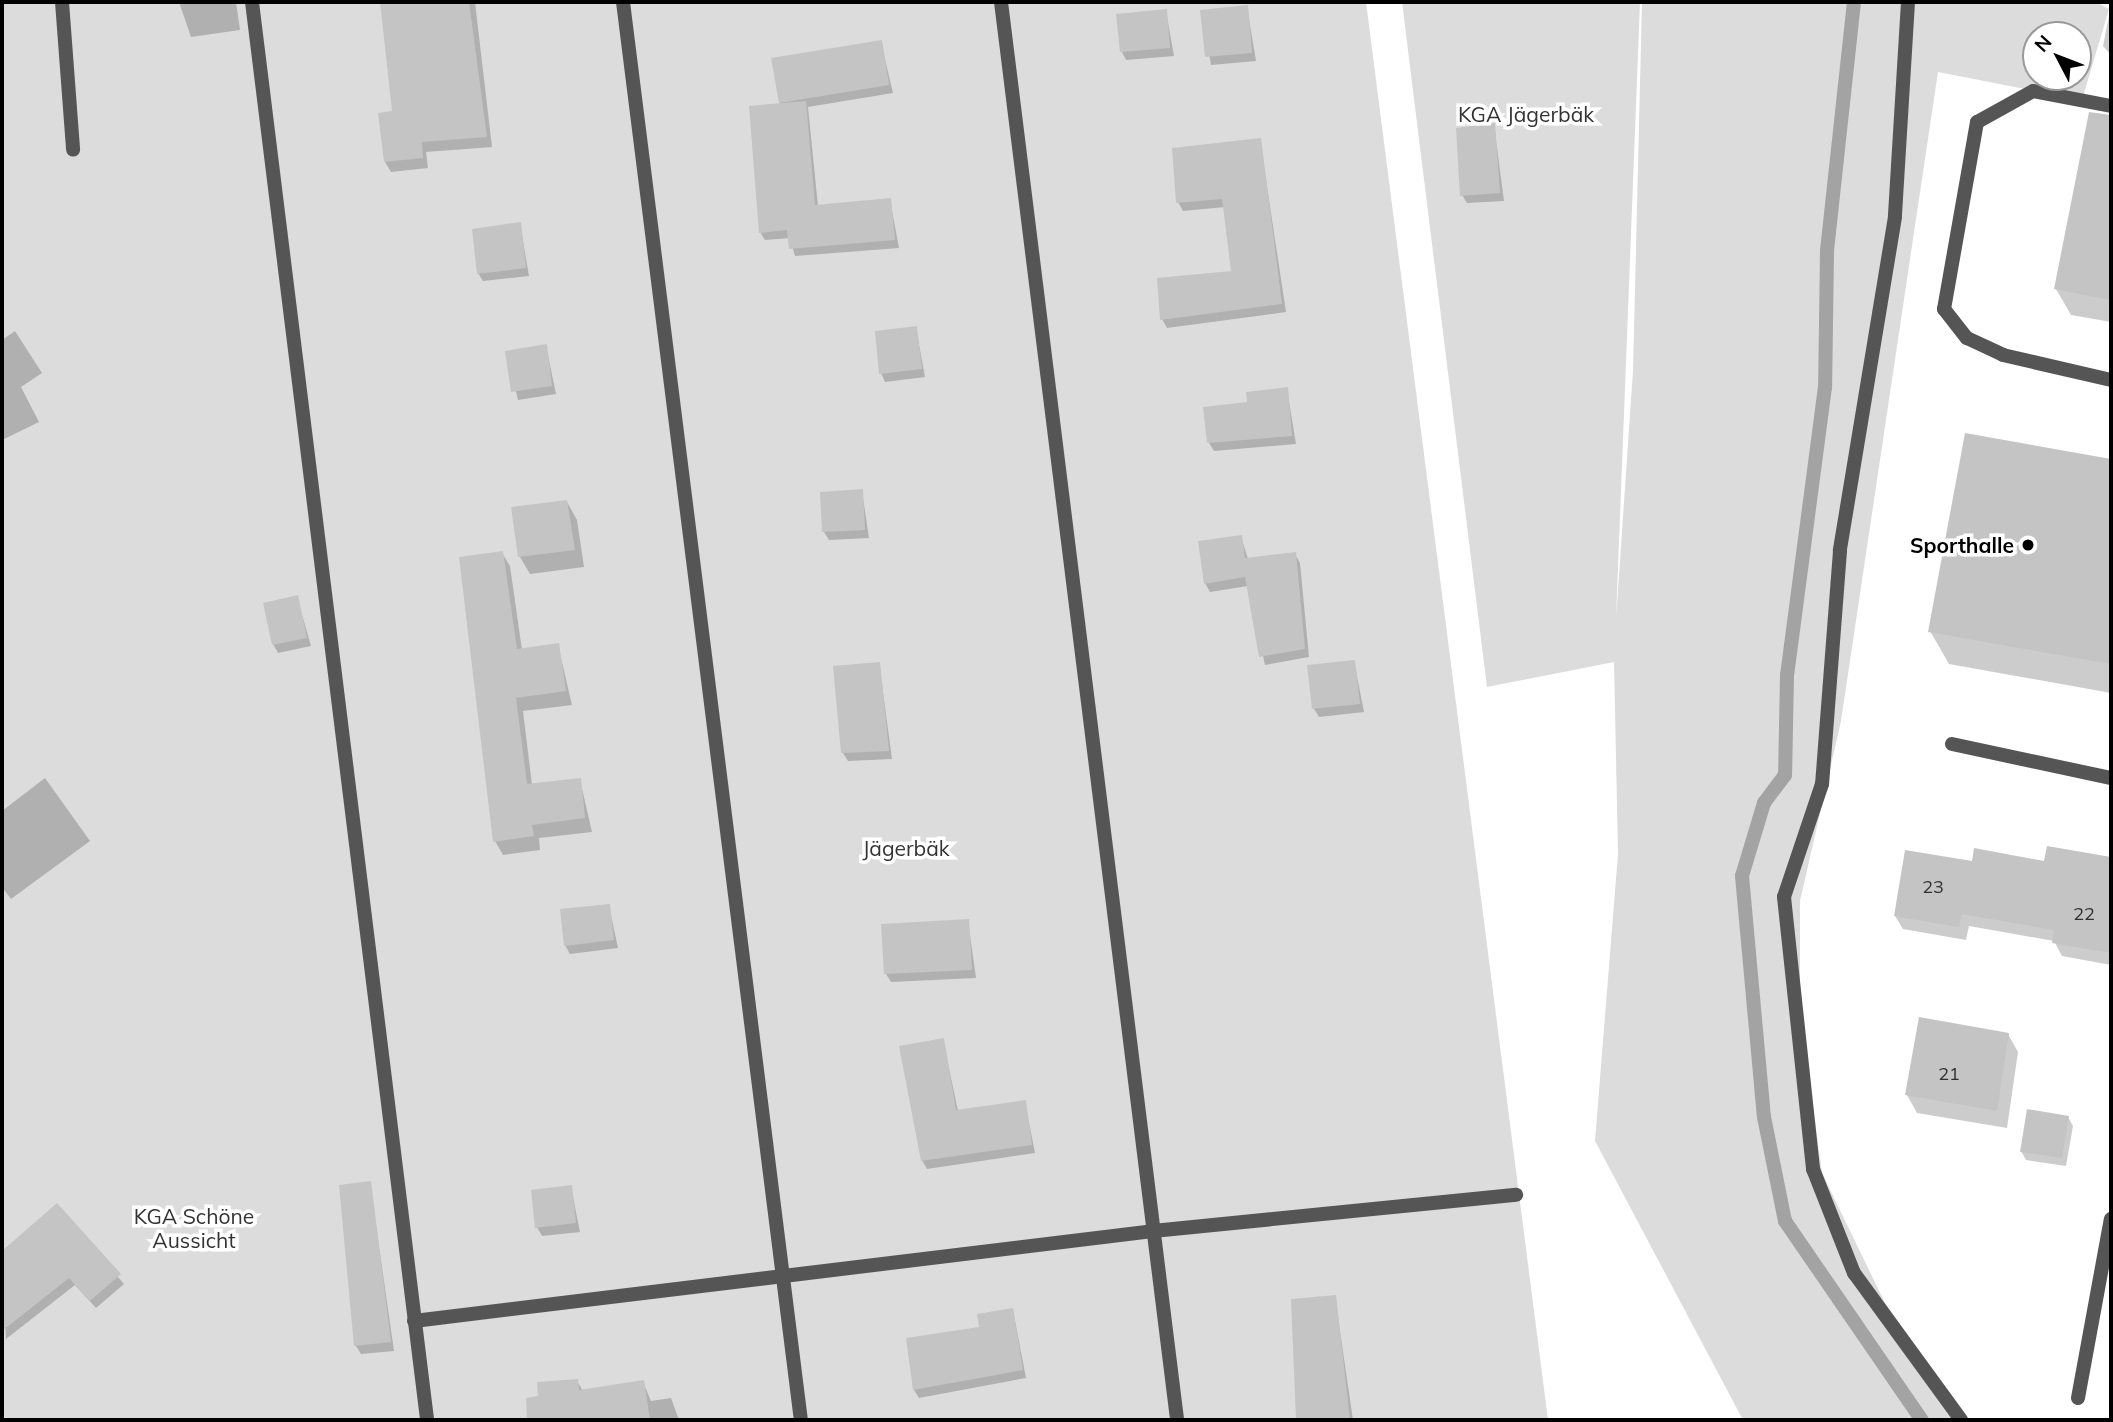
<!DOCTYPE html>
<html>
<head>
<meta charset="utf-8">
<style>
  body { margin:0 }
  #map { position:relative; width:2113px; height:1422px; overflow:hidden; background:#fff; font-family:Mulish,sans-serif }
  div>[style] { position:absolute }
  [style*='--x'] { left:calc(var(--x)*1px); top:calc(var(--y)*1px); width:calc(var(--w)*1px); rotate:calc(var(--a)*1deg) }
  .green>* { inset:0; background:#dcdcdc }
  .shadow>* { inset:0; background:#0003 }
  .stream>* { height:14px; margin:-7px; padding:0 7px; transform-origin:7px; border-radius:7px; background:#a3a3a3 }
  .building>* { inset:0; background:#c4c4c4 }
  .lane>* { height:14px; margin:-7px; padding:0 7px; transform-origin:7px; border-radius:7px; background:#555 }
  .street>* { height:14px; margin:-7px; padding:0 7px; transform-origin:7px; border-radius:7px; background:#555 }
  .dots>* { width:19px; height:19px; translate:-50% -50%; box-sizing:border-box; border:4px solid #fff; border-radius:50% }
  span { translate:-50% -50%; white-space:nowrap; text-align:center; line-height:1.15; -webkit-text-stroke:7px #fff; paint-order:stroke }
  .number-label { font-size:18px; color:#313131 }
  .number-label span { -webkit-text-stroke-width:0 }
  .park-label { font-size:21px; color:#333 }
  .poi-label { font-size:21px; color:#000; font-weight:700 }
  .right { translate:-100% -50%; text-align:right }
  .frame { position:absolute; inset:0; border:4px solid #000; pointer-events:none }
  .north { position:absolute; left:2022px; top:21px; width:70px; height:70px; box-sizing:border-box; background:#fff; border:2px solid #999; border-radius:50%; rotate:312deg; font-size:19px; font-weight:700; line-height:28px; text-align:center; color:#000 }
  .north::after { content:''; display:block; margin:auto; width:24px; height:32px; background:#000; clip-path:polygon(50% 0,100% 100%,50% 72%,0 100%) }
</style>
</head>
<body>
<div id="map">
  <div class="green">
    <i style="clip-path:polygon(2px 2px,1366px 2px,1548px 1420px,2px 1420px)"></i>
    <i style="clip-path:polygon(evenodd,1402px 2px,1640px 2px,1616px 619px,1633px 371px,1642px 2px,2096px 2px,2109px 9px,2082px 100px,1938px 72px,1841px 721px,1800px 901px,1800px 1010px,1822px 1173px,1885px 1303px,1966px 1420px,1743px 1420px,1595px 1141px,1618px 854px,1614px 662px,1487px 687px,1402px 2px,2036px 35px,2078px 35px,2078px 77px,2036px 77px,2036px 35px)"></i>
  </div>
  <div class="shadow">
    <i style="clip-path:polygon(179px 2px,236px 2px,240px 30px,191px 37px)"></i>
    <i style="clip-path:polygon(381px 2px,475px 2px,492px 147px,426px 152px,428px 168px,391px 172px,385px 162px,394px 113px)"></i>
    <i style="clip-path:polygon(1247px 7px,1256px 61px,1211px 65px,1202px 12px)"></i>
    <i style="clip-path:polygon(1166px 11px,1174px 56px,1126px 60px,1122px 52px)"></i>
    <i style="clip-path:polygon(2110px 11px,2111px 11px,2111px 55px,2103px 46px)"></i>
    <i style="clip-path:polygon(881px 42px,893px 93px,808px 107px,818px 206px,890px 200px,899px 248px,795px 256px,790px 238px,765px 240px,760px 232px,780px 102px)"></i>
    <i style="clip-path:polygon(1494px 125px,1504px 201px,1467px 203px,1462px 195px)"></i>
    <i style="clip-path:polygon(1260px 140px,1286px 312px,1167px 328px,1162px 319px,1233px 273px,1225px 207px,1183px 211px,1178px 202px)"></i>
    <i style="clip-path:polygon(2083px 151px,2111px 156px,2111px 322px,2071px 315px,2056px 289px)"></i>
    <i style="clip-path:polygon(520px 224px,529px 276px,483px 281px,478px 273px)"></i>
    <i style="clip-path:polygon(916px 328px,925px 377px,885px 382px,881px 373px)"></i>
    <i style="clip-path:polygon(15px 331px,42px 373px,21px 387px,39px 422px,2px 440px,2px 340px)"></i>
    <i style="clip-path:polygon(546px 346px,556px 394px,518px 400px,507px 352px)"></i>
    <i style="clip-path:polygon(1287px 389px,1296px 444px,1214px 451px,1209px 443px,1249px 404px)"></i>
    <i style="clip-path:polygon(1966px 435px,2111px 461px,2111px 693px,1949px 664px,1930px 631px)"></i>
    <i style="clip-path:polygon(862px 491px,869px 538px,829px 540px,824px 532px)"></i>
    <i style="clip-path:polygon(567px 502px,577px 520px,584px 567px,530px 574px,520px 557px)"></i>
    <i style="clip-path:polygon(1241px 537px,1248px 559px,1295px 554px,1300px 563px,1309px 657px,1265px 665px,1248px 586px,1210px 592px,1205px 583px)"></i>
    <i style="clip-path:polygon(502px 553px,510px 566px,522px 650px,558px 645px,572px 705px,523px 711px,532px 785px,580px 780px,592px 832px,539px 838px,540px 850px,503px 855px,495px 841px)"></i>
    <i style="clip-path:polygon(297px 597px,311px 646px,278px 653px,273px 644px)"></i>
    <i style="clip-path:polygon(1354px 661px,1364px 712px,1319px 717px,1314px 709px)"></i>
    <i style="clip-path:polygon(879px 663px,892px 759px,848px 761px,843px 753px)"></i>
    <i style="clip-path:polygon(45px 778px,90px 841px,11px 899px,2px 887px,2px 811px)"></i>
    <i style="clip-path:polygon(2048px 848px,2111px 859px,2111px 965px,2062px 956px,2054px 941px,1969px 926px,1966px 940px,1903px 929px,1895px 916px,2045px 863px)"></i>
    <i style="clip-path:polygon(609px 906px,618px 948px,570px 954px,565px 945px)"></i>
    <i style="clip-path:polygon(968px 921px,976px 978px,891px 982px,886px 974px)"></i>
    <i style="clip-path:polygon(2008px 1034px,2018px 1052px,2007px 1128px,1917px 1113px,1907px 1095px)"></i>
    <i style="clip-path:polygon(943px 1040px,958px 1111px,1025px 1102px,1035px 1153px,927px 1169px,922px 1160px)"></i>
    <i style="clip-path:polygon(2068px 1117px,2073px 1126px,2066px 1166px,2026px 1160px,2021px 1151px)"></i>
    <i style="clip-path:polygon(370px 1183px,394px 1351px,361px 1354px,356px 1346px)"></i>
    <i style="clip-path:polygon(571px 1187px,580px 1232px,542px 1236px,537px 1227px)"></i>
    <i style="clip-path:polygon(57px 1206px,124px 1284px,96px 1308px,75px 1285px,6px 1339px,2px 1253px)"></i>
    <i style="clip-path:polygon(1335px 1297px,1353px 1420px,1298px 1420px,1293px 1301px)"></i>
    <i style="clip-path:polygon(1013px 1310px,1026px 1378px,919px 1398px,914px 1390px,981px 1328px)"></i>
    <i style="clip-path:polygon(577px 1381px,583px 1391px,643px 1382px,651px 1401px,671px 1398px,679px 1420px,541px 1420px,539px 1383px)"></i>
  </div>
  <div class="stream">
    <i style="--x:1854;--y:2;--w:250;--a:96.2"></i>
    <i style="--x:1827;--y:251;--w:136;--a:90.8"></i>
    <i style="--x:1825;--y:387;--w:290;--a:97.5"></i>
    <i style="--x:1787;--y:675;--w:100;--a:91.1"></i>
    <i style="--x:1785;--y:775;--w:35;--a:127"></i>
    <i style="--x:1764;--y:803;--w:76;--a:106.8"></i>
    <i style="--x:1742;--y:876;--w:242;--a:84.8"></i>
    <i style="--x:1764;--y:1117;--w:106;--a:78.6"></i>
    <i style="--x:1785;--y:1221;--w:242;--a:55.5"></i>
  </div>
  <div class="building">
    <i style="clip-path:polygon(380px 2px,469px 2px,487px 137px,422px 142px,423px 158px,384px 162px,378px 113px,392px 111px)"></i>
    <i style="clip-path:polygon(1248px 5px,1252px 53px,1205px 57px,1200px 10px)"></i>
    <i style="clip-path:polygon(1167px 9px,1170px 48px,1120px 52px,1116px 14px)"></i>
    <i style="clip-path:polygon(882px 40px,889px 85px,779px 103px,771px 58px)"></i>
    <i style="clip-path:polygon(806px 101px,815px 205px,891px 198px,895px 240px,789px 249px,787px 230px,759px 233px,749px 106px)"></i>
    <i style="clip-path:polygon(2089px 112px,2111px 115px,2111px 300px,2054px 289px)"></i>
    <i style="clip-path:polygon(1495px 123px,1500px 193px,1460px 196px,1456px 128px)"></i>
    <i style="clip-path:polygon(1261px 138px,1282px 304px,1160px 320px,1157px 278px,1231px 271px,1222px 199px,1176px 203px,1172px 148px)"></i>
    <i style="clip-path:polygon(521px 222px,526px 268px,477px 274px,472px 229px)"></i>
    <i style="clip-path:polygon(917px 326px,922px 369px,879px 374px,875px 331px)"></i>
    <i style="clip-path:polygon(547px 344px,552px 386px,511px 392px,505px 351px)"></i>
    <i style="clip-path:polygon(1288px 387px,1292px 436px,1207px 443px,1203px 407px,1247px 402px,1246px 392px)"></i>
    <i style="clip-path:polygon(1965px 433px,2111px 459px,2111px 664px,1928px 632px)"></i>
    <i style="clip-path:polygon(863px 489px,865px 530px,822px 532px,820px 492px)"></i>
    <i style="clip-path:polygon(567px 500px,575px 550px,518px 557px,511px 507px)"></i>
    <i style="clip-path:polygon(1242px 535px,1245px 558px,1296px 552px,1305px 649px,1259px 657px,1245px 577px,1204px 584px,1198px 541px)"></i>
    <i style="clip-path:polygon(503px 551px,517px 649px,559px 643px,566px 691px,516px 698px,527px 784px,581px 778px,585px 818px,532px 825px,534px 836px,493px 842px,459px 557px)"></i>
    <i style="clip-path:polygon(298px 595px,307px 638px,272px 645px,263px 603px)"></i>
    <i style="clip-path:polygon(1355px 660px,1360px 704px,1312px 709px,1307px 665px)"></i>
    <i style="clip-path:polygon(880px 662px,889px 751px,841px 753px,833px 666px)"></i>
    <i style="clip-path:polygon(2047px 846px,2111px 857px,2111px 953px,2052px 943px,2054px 930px,1962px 914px,1959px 927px,1894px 916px,1905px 850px,1972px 861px,1974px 848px,2044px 861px)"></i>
    <i style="clip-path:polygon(610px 904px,614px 940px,564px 946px,560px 909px)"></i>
    <i style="clip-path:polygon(969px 919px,972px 970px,884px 974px,881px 924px)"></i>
    <i style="clip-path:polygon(1919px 1017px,2009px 1033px,1997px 1111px,1905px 1095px)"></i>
    <i style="clip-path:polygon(944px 1038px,956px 1110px,1026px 1100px,1032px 1145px,921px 1161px,899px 1046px)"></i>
    <i style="clip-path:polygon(2027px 1109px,2069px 1116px,2062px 1158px,2020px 1152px)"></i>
    <i style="clip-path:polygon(371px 1181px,391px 1342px,354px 1346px,339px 1185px)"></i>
    <i style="clip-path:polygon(572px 1185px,576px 1223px,535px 1228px,531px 1190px)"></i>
    <i style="clip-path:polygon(57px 1203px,121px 1274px,90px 1301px,69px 1278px,2px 1331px,2px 1251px)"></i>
    <i style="clip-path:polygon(1336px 1295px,1350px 1420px,1296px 1420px,1291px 1299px)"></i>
    <i style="clip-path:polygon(1013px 1308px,1023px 1370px,913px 1390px,906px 1338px,979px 1327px,977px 1314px)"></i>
    <i style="clip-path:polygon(578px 1379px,579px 1390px,644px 1380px,650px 1420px,527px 1420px,526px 1398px,538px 1396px,537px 1382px)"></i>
  </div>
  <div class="lane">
    <i style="--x:62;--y:2;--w:148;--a:85.7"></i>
    <i style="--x:252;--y:2;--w:1429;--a:82.96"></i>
    <i style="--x:623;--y:2;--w:1429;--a:82.85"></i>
    <i style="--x:1001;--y:2;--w:1429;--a:82.92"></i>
    <i style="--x:1908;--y:2;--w:215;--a:93.5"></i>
    <i style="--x:1895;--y:217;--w:338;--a:99.4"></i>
    <i style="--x:1840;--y:551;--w:234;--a:94.4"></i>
    <i style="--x:1822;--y:784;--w:119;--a:108.6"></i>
    <i style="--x:1784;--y:897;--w:274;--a:83.9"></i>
    <i style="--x:1813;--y:1169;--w:112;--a:68.5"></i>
    <i style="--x:1854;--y:1273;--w:182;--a:53.9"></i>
    <i style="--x:2111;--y:106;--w:79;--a:-169.1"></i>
    <i style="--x:2033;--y:91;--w:64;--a:151"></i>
    <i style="--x:1977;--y:122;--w:190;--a:100"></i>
    <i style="--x:1944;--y:309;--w:37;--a:52"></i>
    <i style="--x:1967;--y:338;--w:40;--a:25"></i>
    <i style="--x:2003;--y:355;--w:111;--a:13"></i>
    <i style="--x:414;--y:1321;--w:744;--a:-6.94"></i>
    <i style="--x:1153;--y:1231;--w:365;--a:-5.7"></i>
  </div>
  <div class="street">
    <i style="--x:1952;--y:744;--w:163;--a:12.1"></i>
    <i style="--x:2078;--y:1398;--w:182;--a:-79.6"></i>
  </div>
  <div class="dots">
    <i style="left:2028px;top:545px;background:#000"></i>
  </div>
  <div class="number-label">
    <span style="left:1933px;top:887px">23</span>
    <span style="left:2084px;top:914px">22</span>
    <span style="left:1949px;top:1074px">21</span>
  </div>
  <div class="park-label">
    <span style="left:1526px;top:114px">KGA Jägerbäk</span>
    <span style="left:906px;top:848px">Jägerbäk</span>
    <span style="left:194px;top:1228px">KGA Schöne<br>Aussicht</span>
  </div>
  <div class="poi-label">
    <span class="right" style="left:2014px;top:545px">Sporthalle</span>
  </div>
  <div class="frame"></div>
  <div class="north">N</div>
</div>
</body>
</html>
